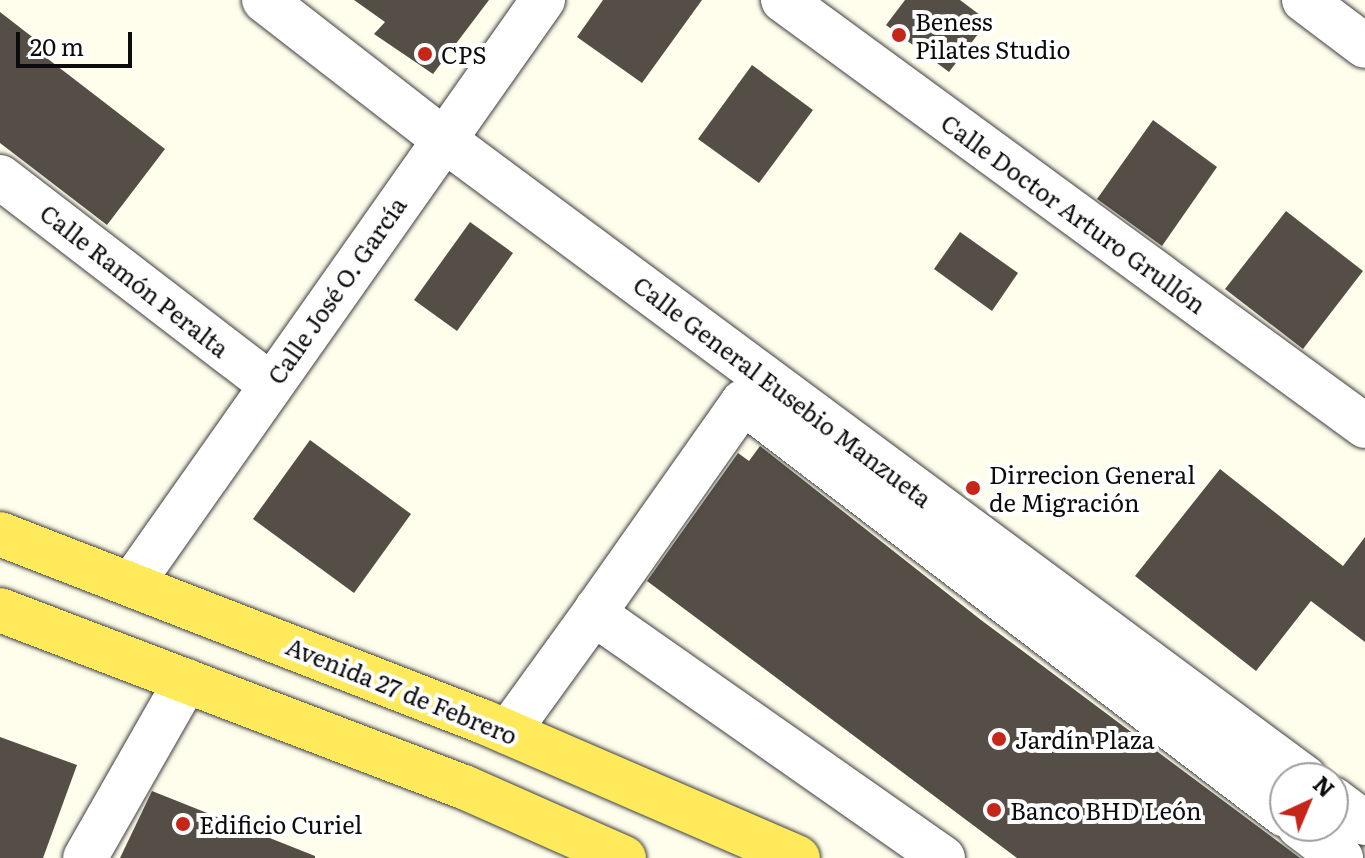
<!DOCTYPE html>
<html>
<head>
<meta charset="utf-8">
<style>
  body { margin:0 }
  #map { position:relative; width:1365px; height:858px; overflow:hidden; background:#fffdeb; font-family:Literata,serif }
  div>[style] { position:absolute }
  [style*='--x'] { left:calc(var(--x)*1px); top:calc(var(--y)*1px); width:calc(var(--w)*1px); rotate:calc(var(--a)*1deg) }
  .building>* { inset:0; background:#554e47 }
  .roads { filter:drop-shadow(0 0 2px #3f3f3f) drop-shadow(0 0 2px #3f3f3f) }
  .minor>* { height:44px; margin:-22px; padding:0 22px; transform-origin:22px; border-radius:22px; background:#fff }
  .major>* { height:44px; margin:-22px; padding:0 22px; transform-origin:22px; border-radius:22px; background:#ffea5b }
  .dots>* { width:22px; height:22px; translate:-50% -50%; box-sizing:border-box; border:4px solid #fff; border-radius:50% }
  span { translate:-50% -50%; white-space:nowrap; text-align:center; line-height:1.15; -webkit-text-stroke:8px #fff; paint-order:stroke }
  .poi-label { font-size:24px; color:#0c0c0c }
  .left { translate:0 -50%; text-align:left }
  .street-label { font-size:24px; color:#0c0c0c }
  .north { position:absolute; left:1269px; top:762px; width:80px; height:80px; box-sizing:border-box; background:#fff; border:2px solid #9e9e9e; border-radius:50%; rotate:44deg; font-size:22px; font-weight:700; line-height:32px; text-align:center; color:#0c0c0c }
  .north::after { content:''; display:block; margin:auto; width:28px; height:36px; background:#c62519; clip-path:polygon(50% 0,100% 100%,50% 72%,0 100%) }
  .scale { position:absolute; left:16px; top:32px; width:116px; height:36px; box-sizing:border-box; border:4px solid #0c0c0c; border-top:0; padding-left:10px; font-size:24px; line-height:28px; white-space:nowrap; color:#0c0c0c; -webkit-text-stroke:6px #fff; paint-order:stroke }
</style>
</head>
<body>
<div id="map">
  <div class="building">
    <i style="clip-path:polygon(354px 0,489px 0,433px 74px,374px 34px,385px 22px)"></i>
    <i style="clip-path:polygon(603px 0,702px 0,642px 83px,577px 37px)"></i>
    <i style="clip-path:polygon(905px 0,960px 0,988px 21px,949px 72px,886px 25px)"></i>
    <i style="clip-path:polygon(0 12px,40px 43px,35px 49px,165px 149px,107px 225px,0 143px)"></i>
    <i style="clip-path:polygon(752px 65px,813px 110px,759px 183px,698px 139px)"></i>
    <i style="clip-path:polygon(1153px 120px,1217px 167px,1162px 246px,1097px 199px)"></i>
    <i style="clip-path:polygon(1286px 211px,1363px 271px,1303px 349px,1225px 289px)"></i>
    <i style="clip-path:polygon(470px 222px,513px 253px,457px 331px,414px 300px)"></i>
    <i style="clip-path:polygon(960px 232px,1018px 273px,992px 311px,934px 269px)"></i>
    <i style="clip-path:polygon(310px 440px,411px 514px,354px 593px,253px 519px)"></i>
    <i style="clip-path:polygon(760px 446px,981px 620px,1300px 858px,1017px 858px,647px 581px,738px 453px,749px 461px)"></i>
    <i style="clip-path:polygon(1220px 469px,1343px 566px,1365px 537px,1365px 642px,1311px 601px,1256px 671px,1135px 576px)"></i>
    <i style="clip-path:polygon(0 737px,77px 765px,43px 858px,0 858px)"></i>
    <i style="clip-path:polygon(152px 791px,315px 856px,315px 858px,120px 858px)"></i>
  </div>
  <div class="roads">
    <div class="minor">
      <i style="--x:264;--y:0;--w:227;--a:37.8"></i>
      <i style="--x:443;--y:139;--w:1073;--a:36.55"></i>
      <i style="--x:783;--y:0;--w:721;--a:36.2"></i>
      <i style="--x:1304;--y:0;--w:76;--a:37"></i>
      <i style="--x:0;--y:177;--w:340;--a:37.5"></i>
      <i style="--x:133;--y:582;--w:712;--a:-54.84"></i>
      <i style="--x:508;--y:732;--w:152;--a:-54.1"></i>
      <i style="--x:1333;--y:799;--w:40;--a:37"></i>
      <i style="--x:1299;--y:826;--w:53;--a:37.3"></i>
      <i style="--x:85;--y:858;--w:204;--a:-60.3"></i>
      <i style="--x:943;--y:858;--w:406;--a:-145"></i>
      <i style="--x:610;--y:625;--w:21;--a:-129"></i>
      <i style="--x:597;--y:609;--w:253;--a:-54.8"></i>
      <i style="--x:743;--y:402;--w:681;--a:37.31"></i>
    </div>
    <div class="major">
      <i style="--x:0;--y:534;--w:519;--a:21.23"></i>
      <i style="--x:484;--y:722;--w:342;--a:23.4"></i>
      <i style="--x:0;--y:610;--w:497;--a:20.9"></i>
      <i style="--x:464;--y:787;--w:175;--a:23.9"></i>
    </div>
  </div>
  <div class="dots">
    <i style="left:899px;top:35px;background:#c62519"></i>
    <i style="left:425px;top:54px;background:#c62519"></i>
    <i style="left:973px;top:488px;background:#c62519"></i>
    <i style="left:999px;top:739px;background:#c62519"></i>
    <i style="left:994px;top:810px;background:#c62519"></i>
    <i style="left:183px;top:824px;background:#c62519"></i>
  </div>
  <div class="poi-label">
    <span class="left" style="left:915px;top:35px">Beness<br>Pilates Studio</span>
    <span class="left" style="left:441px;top:54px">CPS</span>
    <span class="left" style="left:989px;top:488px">Dirrecion General<br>de Migración</span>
    <span class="left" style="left:1015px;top:739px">Jardín Plaza</span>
    <span class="left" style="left:1010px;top:810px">Banco BHD León</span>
    <span class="left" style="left:199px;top:824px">Edificio Curiel</span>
  </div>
  <div class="street-label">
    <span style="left:1074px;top:213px;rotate:36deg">Calle Doctor Arturo Grullón</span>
    <span style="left:135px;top:280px;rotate:38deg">Calle Ramón Peralta</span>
    <span style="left:336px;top:290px;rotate:-55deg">Calle José O. García</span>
    <span style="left:783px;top:391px;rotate:37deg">Calle General Eusebio Manzueta</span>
    <span style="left:402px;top:690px;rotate:22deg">Avenida 27 de Febrero</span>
  </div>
  <div class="north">N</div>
  <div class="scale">20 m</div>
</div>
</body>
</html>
